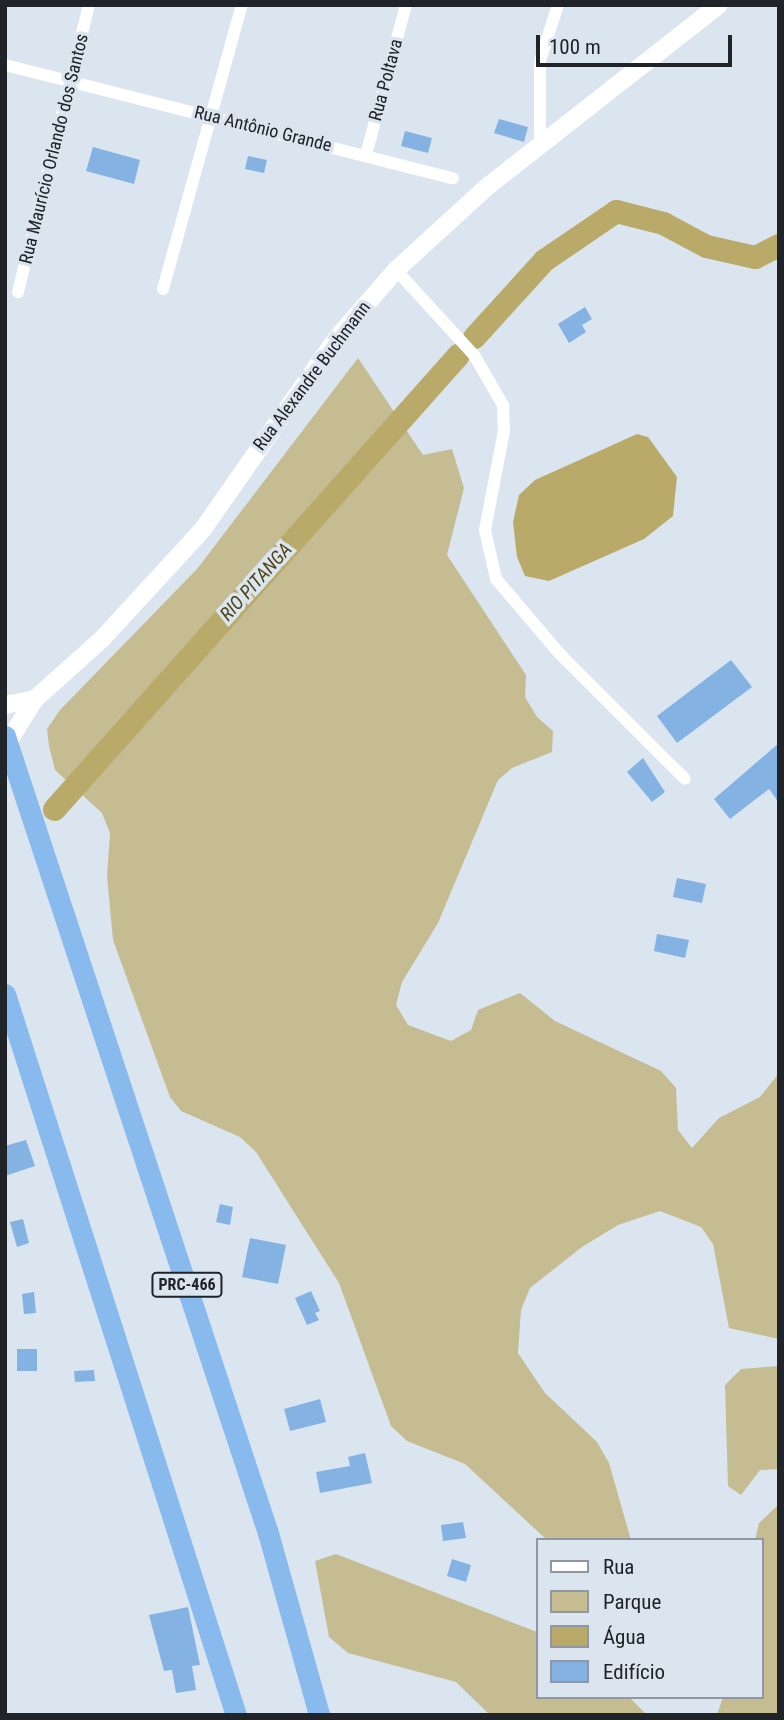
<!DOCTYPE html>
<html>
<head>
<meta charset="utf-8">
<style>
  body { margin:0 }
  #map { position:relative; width:784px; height:1720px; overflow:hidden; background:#dbe5f0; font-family:"Roboto Condensed",sans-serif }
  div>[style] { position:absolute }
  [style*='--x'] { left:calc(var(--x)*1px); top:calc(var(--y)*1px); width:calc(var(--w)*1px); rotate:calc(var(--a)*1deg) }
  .green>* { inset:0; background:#c6bc91 }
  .water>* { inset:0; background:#b9aa69 }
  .river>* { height:23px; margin:-11.5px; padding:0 11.5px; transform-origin:11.5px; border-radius:11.5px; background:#b9aa69 }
  .building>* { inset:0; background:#84b2e3 }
  .street>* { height:12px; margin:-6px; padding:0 6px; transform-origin:6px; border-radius:6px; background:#fff }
  .secondary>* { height:18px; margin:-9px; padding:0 9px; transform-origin:9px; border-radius:9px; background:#fff }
  .highway>* { height:21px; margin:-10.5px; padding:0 10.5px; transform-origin:10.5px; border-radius:10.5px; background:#89baee }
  span { translate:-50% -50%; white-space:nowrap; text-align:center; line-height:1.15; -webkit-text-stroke:7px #dbe5f0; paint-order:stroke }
  .shield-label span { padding:2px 5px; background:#dbe5f0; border:2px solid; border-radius:5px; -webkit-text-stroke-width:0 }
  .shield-label { font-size:16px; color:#202327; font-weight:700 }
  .street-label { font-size:18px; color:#202327 }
  .water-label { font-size:19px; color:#504412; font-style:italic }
  .frame { position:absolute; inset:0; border:7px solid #202327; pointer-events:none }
  .legend { position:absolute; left:536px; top:1538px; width:228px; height:161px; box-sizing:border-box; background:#dbe5f0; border:2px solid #9097a0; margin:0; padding:9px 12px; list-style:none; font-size:21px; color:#202327 }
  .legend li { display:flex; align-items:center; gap:14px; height:35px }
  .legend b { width:35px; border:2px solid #9097a0 }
  .scale { position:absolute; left:536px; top:35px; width:196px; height:32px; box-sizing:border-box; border:4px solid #202327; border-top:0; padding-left:9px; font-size:21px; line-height:24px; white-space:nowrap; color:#202327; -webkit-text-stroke:5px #dbe5f0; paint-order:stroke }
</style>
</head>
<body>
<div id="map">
  <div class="green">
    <i style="clip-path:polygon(358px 358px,423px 455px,452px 449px,464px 488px,447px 555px,526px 675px,525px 697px,537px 717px,553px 731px,552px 752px,512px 768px,498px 780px,438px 923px,402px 982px,396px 1005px,408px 1025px,451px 1041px,471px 1030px,478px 1010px,520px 993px,555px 1021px,661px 1071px,676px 1088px,678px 1130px,692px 1148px,719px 1118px,760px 1097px,779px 1073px,779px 1339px,729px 1328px,713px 1244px,701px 1227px,660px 1211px,618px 1225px,582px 1247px,530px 1288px,521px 1310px,518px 1353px,545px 1393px,597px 1442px,609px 1463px,631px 1540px,547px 1540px,465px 1464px,407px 1441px,391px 1426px,339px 1283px,256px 1152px,240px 1137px,181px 1111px,170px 1097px,113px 940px,107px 876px,110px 833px,102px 813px,55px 770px,49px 746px,47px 729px,60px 710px,197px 569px)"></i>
    <i style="clip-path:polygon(779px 1366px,779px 1469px,760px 1470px,741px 1495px,728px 1486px,725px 1385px,741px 1369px)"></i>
    <i style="clip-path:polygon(779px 1504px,779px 1715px,717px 1715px,723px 1697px,761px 1697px,761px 1540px,755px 1540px,759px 1523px)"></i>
    <i style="clip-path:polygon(336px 1554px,537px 1632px,537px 1697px,629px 1697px,647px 1715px,490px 1715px,456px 1682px,348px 1653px,329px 1637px,315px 1561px)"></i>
  </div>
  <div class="water">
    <i style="clip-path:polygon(637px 434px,648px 437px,677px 477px,673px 516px,644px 539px,549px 581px,525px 576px,517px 557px,513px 522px,519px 495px,535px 480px)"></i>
  </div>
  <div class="river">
    <i style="--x:474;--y:337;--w:104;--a:-47.7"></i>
    <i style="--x:544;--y:260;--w:87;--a:-34.2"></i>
    <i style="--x:616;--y:211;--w:49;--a:14.3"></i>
    <i style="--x:663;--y:223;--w:49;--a:28.1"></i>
    <i style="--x:706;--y:246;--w:50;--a:12.7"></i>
    <i style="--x:755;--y:257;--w:27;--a:-27"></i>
    <i style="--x:54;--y:809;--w:608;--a:-48.34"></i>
  </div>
  <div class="building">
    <i style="clip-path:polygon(499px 119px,528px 127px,524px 142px,494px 133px)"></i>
    <i style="clip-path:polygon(405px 131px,432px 138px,428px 153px,401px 146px)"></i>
    <i style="clip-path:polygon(93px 147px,140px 160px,134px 184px,86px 171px)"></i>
    <i style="clip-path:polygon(248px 156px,267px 160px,264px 173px,245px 169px)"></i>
    <i style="clip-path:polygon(585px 307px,592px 319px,582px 325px,586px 332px,569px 343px,558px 324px)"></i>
    <i style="clip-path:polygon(731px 660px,752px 687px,677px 743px,657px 716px)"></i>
    <i style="clip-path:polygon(779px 743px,779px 803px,769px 789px,730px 819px,714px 799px)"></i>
    <i style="clip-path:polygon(643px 758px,665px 792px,652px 802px,627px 772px)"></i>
    <i style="clip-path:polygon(677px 878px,706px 884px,702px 903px,673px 897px)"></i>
    <i style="clip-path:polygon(657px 934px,689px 940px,685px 958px,654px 951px)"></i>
    <i style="clip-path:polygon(26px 1140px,35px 1166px,5px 1176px,5px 1146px)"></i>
    <i style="clip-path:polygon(220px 1204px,233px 1207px,230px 1225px,216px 1222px)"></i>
    <i style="clip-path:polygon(23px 1219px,29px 1243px,17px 1247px,10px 1222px)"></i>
    <i style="clip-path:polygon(250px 1238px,286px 1245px,278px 1284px,242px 1277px)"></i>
    <i style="clip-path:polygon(311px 1291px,320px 1311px,315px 1313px,319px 1320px,307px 1325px,295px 1298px)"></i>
    <i style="clip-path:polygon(34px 1292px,36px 1313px,24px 1314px,22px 1294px)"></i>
    <i style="clip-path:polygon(17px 1349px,37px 1349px,37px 1371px,17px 1371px)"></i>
    <i style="clip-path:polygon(94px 1370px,95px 1381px,75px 1382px,74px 1371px)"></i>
    <i style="clip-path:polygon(320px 1399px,326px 1422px,290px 1431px,284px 1409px)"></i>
    <i style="clip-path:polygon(365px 1453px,372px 1483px,320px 1493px,316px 1472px,350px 1466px,348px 1457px)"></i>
    <i style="clip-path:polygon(463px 1522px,466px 1538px,443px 1541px,441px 1525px)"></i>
    <i style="clip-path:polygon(452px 1559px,471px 1565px,466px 1582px,447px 1576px)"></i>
    <i style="clip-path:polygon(188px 1607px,200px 1665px,192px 1666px,196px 1690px,176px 1693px,172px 1670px,164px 1671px,149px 1615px)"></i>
  </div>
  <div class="street">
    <i style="--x:5;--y:65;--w:462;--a:14.2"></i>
    <i style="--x:540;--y:144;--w:83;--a:-90"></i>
    <i style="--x:540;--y:61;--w:59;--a:-72.2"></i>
    <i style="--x:366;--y:155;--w:155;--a:-75.1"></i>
    <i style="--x:396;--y:270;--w:115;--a:47.5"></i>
    <i style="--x:474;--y:355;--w:58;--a:59.9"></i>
    <i style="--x:503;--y:405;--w:26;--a:88"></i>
    <i style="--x:504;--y:431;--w:101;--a:100.9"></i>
    <i style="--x:485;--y:530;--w:50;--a:77.3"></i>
    <i style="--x:496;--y:579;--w:97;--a:49.6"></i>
    <i style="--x:559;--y:653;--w:178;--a:45"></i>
    <i style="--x:163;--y:289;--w:295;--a:-74.5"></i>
    <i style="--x:18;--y:292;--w:296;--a:-76.1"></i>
  </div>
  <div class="secondary">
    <i style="--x:5;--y:705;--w:31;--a:-11"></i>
    <i style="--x:8;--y:742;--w:51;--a:-57.9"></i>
    <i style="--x:35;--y:699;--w:90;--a:-41.8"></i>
    <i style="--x:102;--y:639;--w:149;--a:-47.4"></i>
    <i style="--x:203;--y:529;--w:232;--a:-55"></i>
    <i style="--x:336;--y:339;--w:91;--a:-49"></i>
    <i style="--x:396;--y:270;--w:125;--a:-42.4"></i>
    <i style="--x:488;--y:186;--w:293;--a:-38.1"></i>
  </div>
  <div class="highway">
    <i style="--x:5;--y:736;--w:839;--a:71.74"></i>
    <i style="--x:268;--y:1533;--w:189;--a:74.3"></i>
    <i style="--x:5;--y:994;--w:757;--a:72.24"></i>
  </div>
  <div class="shield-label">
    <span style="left:187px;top:1285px">PRC-466</span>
  </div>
  <div class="street-label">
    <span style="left:386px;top:80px;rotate:-75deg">Rua Poltava</span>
    <span style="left:263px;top:129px;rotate:14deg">Rua Antônio Grande</span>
    <span style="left:54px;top:149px;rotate:-76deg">Rua Maurício Orlando dos Santos</span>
    <span style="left:312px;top:376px;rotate:-53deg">Rua Alexandre Buchmann</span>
  </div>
  <div class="water-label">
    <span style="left:256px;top:582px;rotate:-48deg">RIO PITANGA</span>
  </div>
  <div class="frame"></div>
  <ul class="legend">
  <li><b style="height:9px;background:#fff"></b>Rua</li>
  <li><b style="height:19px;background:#c6bc91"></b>Parque</li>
  <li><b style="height:19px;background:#b9aa69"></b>Água</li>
  <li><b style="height:19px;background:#84b2e3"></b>Edifício</li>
  </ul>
  <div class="scale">100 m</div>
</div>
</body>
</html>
